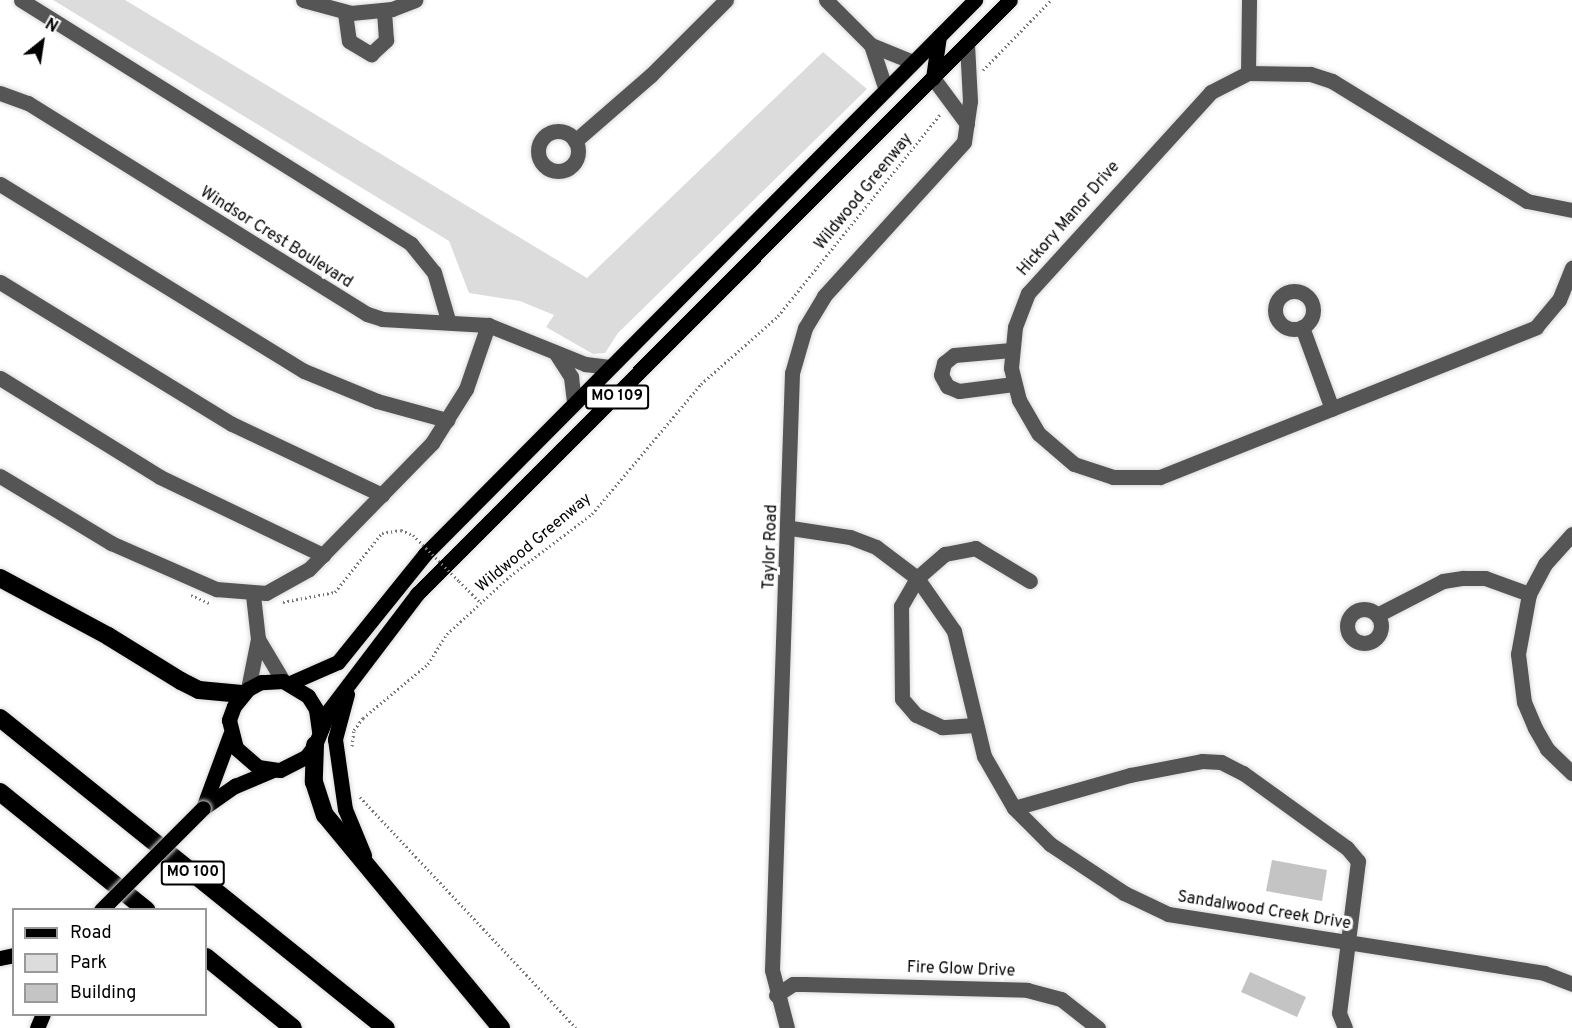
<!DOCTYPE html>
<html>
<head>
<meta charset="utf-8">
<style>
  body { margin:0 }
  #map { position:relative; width:1572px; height:1028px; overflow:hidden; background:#fff; font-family:Overpass,sans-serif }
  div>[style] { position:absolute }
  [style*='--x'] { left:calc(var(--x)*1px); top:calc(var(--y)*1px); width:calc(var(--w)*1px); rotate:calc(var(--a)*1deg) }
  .green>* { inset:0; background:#dcdcdc }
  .building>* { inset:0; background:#c4c4c4 }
  .path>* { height:3px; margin-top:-1.5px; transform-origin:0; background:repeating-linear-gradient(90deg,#777 0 1.5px,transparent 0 4.5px) }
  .roads { filter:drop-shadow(0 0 2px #dbdbdb) drop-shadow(0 0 2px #dbdbdb) }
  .minor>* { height:15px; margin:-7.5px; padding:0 7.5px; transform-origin:7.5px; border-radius:7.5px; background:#555 }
  .minor>.ring { margin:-7.5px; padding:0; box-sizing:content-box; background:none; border:15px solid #555; border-radius:50% }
  .major>* { height:15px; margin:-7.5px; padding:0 7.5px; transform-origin:7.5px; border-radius:7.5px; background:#000 }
  .highway>* { height:18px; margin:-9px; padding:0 9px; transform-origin:9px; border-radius:9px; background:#000 }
  .path-bridge>* { height:3px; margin-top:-1.5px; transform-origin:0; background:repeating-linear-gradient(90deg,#777 0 1.5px,transparent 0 4.5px) }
  .bridges { filter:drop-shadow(0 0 2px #dbdbdb) drop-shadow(0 0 2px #dbdbdb) }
  .major-bridge>* { height:15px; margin:-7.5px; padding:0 7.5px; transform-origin:7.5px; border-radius:7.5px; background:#000 }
  span { translate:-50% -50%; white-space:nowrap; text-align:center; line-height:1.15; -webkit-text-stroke:6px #fff; paint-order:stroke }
  .shield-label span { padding:2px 4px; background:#fff; border:2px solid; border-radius:4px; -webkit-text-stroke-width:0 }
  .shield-label { font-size:15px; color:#000; font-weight:700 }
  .street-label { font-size:16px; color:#000 }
  .legend { position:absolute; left:12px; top:908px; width:195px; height:108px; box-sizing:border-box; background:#fff; border:2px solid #999; margin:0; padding:8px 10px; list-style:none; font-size:18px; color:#000 }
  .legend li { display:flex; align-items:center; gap:12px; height:30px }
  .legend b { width:30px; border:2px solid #999 }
  .north { position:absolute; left:12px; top:12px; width:60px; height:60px; -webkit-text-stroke:4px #fff; paint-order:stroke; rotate:30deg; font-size:16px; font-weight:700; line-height:24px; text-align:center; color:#000 }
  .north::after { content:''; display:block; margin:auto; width:21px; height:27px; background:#000; clip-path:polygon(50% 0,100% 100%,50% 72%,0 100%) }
</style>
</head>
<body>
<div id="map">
  <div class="green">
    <i style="clip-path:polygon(53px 0,125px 0,587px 278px,823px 52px,867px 89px,618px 333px,605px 353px,593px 354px,546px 327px,554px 315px,520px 301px,469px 293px,449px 241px)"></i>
  </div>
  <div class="building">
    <i style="clip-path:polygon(1272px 860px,1327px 870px,1322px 901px,1266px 891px)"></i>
    <i style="clip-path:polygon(1250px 972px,1306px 997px,1297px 1017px,1241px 992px)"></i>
  </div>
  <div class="path">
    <i style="--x:983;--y:70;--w:98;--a:-45.8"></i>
    <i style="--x:459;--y:581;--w:31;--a:45"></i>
    <i style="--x:191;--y:595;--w:22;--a:24"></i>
    <i style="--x:283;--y:602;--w:53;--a:-10.9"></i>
    <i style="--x:335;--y:592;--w:75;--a:-51.5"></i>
    <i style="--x:382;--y:533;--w:19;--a:-9"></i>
    <i style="--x:401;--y:530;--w:13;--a:23"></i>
    <i style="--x:352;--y:746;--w:16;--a:-83"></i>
    <i style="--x:354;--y:730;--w:15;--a:-53"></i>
    <i style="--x:363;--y:718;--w:85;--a:-39.7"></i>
    <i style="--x:428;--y:664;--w:36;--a:-58"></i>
    <i style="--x:447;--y:634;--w:86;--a:-42.6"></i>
    <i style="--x:510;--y:576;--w:103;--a:-37.1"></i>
    <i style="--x:592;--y:514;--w:170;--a:-50"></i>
    <i style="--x:701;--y:384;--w:103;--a:-41.4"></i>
    <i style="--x:778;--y:316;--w:260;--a:-51.2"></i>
    <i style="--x:360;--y:797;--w:316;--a:46.9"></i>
  </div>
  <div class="roads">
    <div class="minor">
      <i style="--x:21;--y:0;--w:460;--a:32"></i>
      <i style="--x:411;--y:244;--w:36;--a:51"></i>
      <i style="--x:434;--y:272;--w:50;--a:73.7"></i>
      <i style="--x:303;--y:0;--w:50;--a:15.2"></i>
      <i style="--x:351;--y:13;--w:41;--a:-5.6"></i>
      <i style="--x:392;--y:9;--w:25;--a:-21"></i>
      <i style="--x:826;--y:0;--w:64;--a:45"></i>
      <i style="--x:871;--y:45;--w:45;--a:22"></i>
      <i style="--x:345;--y:13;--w:28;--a:82"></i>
      <i style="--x:349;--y:41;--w:26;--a:31"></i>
      <i style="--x:371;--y:54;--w:21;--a:-43"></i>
      <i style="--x:386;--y:40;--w:30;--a:-94"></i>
      <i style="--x:871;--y:45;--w:47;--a:71.6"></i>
      <i style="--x:1248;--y:73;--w:73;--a:-89.2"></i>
      <i style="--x:933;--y:78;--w:57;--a:53.5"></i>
      <i style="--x:0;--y:93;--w:30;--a:20"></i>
      <i style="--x:28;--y:103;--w:399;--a:31.9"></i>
      <i style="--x:367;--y:314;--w:16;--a:18"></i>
      <i style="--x:382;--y:319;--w:106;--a:3.2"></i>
      <i style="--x:488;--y:325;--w:105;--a:21.9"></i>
      <i style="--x:585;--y:364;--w:25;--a:7"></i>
      <i class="ring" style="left:538px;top:131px;width:25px;height:25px"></i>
      <i style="--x:575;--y:141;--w:101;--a:-41"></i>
      <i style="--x:651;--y:75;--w:106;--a:-45"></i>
      <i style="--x:0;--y:184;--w:357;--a:31.6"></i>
      <i style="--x:304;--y:371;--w:79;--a:22.3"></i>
      <i style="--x:377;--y:401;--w:73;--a:15.2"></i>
      <i style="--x:1572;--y:210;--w:46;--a:-168.7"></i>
      <i style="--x:1527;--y:201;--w:229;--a:-148.4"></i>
      <i style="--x:1332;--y:81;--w:23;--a:-162"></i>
      <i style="--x:1310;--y:74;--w:62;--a:-179.1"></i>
      <i style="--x:1248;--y:73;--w:42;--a:152.8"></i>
      <i style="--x:1211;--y:92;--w:272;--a:132.3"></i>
      <i style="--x:1028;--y:293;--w:36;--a:111"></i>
      <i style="--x:1015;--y:327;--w:41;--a:95.6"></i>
      <i style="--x:1011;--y:368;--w:33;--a:76"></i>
      <i style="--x:1019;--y:400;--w:39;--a:60"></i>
      <i style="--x:1039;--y:434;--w:46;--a:40.6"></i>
      <i style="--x:1074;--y:464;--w:41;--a:18.4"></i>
      <i style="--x:1113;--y:477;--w:47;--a:0"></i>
      <i style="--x:1160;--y:477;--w:405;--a:-21.7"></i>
      <i style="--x:1536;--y:327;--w:35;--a:-50"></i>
      <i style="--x:1559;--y:300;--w:35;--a:-68"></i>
      <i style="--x:0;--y:282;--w:272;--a:31.5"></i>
      <i style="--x:232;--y:424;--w:166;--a:25.3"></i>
      <i class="ring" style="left:1275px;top:291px;width:23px;height:23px"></i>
      <i style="--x:1302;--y:327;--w:87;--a:69.9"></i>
      <i style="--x:1011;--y:350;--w:57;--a:175"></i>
      <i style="--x:954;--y:355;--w:13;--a:141"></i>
      <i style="--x:944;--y:363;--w:12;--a:104"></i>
      <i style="--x:941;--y:375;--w:13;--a:61"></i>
      <i style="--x:947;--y:386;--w:13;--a:23"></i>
      <i style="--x:959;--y:391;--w:55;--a:-7.3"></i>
      <i style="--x:555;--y:352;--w:30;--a:57"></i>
      <i style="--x:571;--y:377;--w:26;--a:83"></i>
      <i style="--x:0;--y:378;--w:188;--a:31.7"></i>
      <i style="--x:160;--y:477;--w:181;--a:25.6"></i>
      <i style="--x:0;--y:476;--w:130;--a:31.1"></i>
      <i style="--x:111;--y:543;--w:115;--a:23.7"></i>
      <i style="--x:216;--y:589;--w:50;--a:4.6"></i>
      <i style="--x:266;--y:593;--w:49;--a:-29.2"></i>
      <i style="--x:309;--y:569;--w:176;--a:-45.7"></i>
      <i style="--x:432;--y:443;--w:64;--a:-57.8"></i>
      <i style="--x:466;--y:389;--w:68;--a:-71"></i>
      <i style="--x:791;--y:528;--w:60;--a:8.7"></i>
      <i style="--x:850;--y:537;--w:28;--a:21"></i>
      <i style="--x:876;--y:547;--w:51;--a:37.1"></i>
      <i style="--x:917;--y:578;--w:65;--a:55.1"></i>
      <i style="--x:954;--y:631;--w:129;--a:76.5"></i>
      <i style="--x:984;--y:756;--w:60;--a:60"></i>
      <i style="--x:1014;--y:808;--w:51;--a:45"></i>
      <i style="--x:1050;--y:844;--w:89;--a:33.5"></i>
      <i style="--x:1124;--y:893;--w:49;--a:25.5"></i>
      <i style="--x:1168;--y:914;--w:381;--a:8.9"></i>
      <i style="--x:1544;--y:973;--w:30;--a:21"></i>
      <i style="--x:1572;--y:534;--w:40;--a:132"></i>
      <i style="--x:1545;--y:564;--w:34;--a:118"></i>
      <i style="--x:1529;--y:594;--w:61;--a:100.4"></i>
      <i style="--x:1518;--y:654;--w:48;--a:82.9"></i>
      <i style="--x:1524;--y:702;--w:28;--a:67"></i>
      <i style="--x:1535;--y:728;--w:24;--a:60"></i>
      <i style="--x:1547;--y:749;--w:35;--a:44"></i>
      <i class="ring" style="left:1347px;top:609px;width:19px;height:19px"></i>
      <i style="--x:1377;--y:615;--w:74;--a:-27.3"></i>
      <i style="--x:1443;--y:581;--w:20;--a:-9"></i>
      <i style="--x:1463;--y:578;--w:22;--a:0"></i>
      <i style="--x:1485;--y:578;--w:47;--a:20"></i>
      <i style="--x:258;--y:639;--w:49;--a:59.2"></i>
      <i style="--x:248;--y:689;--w:51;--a:-78.7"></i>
      <i style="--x:258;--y:639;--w:44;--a:-96.5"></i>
      <i style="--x:974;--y:725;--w:32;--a:176"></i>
      <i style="--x:942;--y:727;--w:29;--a:-155"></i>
      <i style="--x:916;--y:715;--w:21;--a:-131"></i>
      <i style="--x:902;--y:699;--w:93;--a:-90.6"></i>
      <i style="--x:901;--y:606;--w:32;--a:-60"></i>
      <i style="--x:917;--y:578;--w:37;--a:-41"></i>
      <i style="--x:945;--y:554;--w:31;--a:-11"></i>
      <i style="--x:975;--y:548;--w:64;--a:31"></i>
      <i style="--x:1014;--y:808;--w:121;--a:-15.9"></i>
      <i style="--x:1130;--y:775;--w:73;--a:-11"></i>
      <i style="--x:1202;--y:761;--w:19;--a:3"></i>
      <i style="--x:1221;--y:762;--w:25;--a:27"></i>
      <i style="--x:1243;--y:773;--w:128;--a:35.8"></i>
      <i style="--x:1347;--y:848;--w:17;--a:50"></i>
      <i style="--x:1358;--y:861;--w:153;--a:97.1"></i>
      <i style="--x:1339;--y:1013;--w:16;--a:68"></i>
      <i style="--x:776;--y:995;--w:20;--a:-33"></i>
      <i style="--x:793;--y:984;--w:11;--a:0"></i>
      <i style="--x:804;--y:984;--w:223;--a:1.5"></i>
      <i style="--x:1027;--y:990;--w:35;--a:15"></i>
      <i style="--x:1061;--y:999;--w:47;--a:38.1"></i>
      <i style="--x:787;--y:1028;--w:60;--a:-104.5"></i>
      <i style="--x:772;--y:970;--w:597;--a:-88.08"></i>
      <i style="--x:792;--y:373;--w:47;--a:-73.9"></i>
      <i style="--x:805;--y:328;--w:37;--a:-59"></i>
      <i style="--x:824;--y:296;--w:208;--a:-47.7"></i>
      <i style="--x:964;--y:142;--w:41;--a:-81.7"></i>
      <i style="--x:970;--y:101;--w:57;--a:-93"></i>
    </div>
    <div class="major">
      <i style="--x:933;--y:78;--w:42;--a:-81.9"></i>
      <i style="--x:290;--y:683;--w:52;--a:-23.6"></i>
      <i style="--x:338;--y:662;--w:139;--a:-51.1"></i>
      <i style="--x:425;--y:554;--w:781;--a:-45.21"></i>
      <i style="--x:347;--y:694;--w:47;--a:104.9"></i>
      <i style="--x:335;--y:739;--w:71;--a:81.9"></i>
      <i style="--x:345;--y:809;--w:50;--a:67.6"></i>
      <i style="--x:319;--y:731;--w:22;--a:-98"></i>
      <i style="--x:316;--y:709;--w:15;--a:-122"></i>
      <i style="--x:308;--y:696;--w:29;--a:-149"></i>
      <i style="--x:283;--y:681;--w:22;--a:177"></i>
      <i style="--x:261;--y:682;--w:15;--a:152"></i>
      <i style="--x:248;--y:689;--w:22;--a:129"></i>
      <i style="--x:234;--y:706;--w:15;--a:110"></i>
      <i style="--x:229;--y:720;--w:29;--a:76"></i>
      <i style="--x:236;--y:748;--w:29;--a:41"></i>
      <i style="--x:258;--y:767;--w:22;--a:8"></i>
      <i style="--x:280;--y:770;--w:29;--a:-27"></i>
      <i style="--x:306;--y:757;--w:15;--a:-53"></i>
      <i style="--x:315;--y:745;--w:38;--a:-68"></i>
      <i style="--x:329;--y:710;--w:146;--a:-52.8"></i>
      <i style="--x:417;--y:594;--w:839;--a:-45.05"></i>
      <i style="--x:203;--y:808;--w:39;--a:-35"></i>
      <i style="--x:235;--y:786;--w:41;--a:-22.8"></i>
      <i style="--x:203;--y:808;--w:78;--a:-69.7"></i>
      <i style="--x:0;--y:958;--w:14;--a:-12"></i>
      <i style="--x:37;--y:1028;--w:15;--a:-67"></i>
    </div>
    <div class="highway">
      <i style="--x:0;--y:578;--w:123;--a:28.2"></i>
      <i style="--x:108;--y:636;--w:86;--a:31.7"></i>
      <i style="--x:181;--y:681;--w:20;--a:27"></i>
      <i style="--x:199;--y:690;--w:43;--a:5.3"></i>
      <i style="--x:0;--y:718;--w:495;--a:38.8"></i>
      <i style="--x:315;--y:745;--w:37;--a:92"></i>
      <i style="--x:314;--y:782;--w:35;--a:72"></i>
      <i style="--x:325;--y:815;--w:276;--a:50.4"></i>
      <i style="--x:0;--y:792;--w:188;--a:38.9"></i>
      <i style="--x:206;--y:957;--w:112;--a:39.2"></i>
    </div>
  </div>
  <div class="path-bridge">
    <i style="--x:413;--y:535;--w:65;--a:45"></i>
  </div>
  <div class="bridges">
    <div class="major-bridge">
      <i style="--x:101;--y:910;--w:144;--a:-45"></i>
    </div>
  </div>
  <div class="shield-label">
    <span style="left:617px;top:397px">MO 109</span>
    <span style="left:193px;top:873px">MO 100</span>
  </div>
  <div class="street-label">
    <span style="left:864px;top:192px;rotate:-51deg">Wildwood Greenway</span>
    <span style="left:1069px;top:219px;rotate:-49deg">Hickory Manor Drive</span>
    <span style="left:276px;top:238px;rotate:32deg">Windsor Crest Boulevard</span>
    <span style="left:534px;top:543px;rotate:-40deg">Wildwood Greenway</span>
    <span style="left:771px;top:547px;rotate:-88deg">Taylor Road</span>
    <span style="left:1264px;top:911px;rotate:9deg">Sandalwood Creek Drive</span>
    <span style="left:961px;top:970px;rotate:2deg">Fire Glow Drive</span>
  </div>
  <ul class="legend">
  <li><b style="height:8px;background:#000"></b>Road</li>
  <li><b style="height:16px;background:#dcdcdc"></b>Park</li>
  <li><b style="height:16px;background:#c4c4c4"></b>Building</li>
  </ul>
  <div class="north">N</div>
</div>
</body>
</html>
